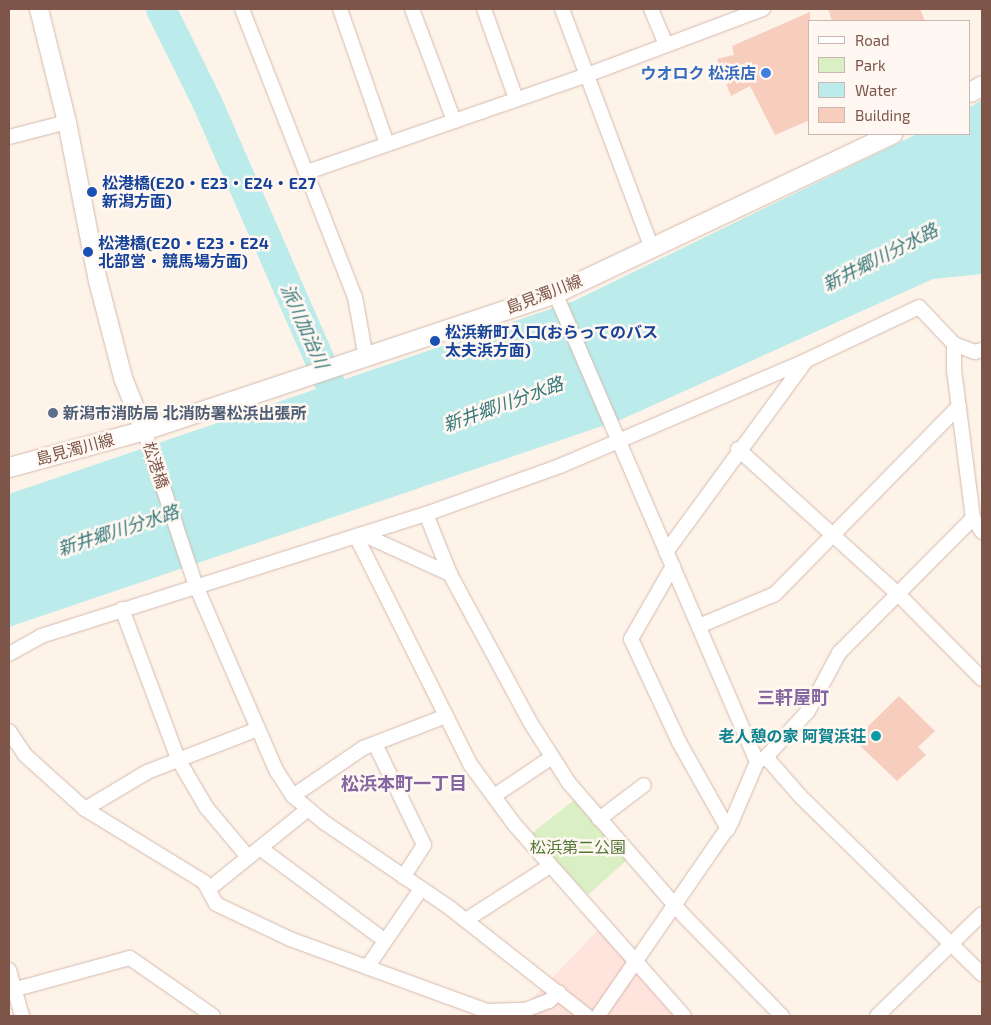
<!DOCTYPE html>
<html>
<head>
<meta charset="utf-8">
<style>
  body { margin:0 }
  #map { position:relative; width:991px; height:1025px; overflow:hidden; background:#fef3e9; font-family:"Exo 2","Noto Sans JP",sans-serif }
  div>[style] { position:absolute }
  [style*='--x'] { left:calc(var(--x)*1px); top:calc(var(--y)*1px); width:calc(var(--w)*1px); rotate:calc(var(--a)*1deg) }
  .commercial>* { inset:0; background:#ffe3dd }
  .green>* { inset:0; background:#dbefc5 }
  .water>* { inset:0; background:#bbebeb }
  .river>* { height:30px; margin:-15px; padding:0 15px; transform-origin:15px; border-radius:15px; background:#bbebeb }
  .building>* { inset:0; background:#f7cdbe }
  .roads { filter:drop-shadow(0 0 1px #d3b9ad) drop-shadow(0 0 1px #d3b9ad) }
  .minor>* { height:14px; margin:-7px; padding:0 7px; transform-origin:7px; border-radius:7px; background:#fff }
  .tertiary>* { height:18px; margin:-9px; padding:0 9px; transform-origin:9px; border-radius:9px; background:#fff }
  .secondary>* { height:19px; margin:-9.5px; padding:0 9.5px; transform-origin:9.5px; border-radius:9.5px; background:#fff }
  .dots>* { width:14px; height:14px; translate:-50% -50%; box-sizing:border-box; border:2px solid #fff8f2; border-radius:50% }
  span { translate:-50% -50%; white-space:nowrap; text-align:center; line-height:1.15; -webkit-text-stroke:5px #fff8f2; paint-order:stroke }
  .shop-label { font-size:16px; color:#366cbe; font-weight:700 }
  .right { translate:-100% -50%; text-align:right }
  .transit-label { font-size:16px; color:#164399; font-weight:700 }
  .left { translate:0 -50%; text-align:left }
  .street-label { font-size:16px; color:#7d5549 }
  .service-label { font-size:16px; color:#4e5e75; font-weight:700 }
  .culture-label { font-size:16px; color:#0d838f; font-weight:700 }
  .park-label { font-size:16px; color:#54773a }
  .water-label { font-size:18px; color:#37797b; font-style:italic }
  .neighbourhood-label { font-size:18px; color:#8465a0; font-weight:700 }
  .frame { position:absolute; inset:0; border:10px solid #7d5549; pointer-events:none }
  .legend { position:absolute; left:808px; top:20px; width:162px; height:115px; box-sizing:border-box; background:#fff8f2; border:1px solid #cbb7ae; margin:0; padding:6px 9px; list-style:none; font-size:15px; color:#7d5549 }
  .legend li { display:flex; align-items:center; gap:10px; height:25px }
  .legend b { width:25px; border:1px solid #cbb7ae }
</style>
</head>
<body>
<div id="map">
  <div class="commercial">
    <i style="clip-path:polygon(599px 929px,679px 1016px,516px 1016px)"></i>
  </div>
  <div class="green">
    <i style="clip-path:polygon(574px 800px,627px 860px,588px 895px,531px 834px)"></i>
  </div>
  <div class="water">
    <i style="clip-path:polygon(982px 100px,982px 274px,933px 279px,620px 420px,9px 627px,9px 494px,574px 301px,917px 134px,970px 134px,970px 107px)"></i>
  </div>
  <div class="river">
    <i style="--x:161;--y:9;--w:104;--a:63.7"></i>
    <i style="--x:207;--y:102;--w:350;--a:66.4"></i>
  </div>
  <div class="building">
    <i style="clip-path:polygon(828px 9px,920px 9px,925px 21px,832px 21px)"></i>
    <i style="clip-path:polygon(810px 12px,810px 120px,775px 135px,750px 86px,731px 96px,717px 59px,734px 55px,732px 46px)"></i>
    <i style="clip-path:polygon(899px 696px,935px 731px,918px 747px,926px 755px,897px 781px,854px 740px)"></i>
  </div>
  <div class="roads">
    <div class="minor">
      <i style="--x:242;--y:9;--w:309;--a:68.6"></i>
      <i style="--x:355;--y:297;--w:62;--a:79.8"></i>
      <i style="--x:340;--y:9;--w:143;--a:70.8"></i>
      <i style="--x:412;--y:9;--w:120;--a:69.4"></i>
      <i style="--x:484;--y:9;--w:96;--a:70.4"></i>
      <i style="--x:562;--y:9;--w:255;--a:69.4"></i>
      <i style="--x:651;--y:9;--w:39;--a:67"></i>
      <i style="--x:9;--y:137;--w:60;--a:-14.5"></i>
      <i style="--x:307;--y:172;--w:296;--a:-19.1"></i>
      <i style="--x:587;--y:75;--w:188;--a:-20.6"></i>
      <i style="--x:555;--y:293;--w:511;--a:66.7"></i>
      <i style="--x:757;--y:762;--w:66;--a:113.1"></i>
      <i style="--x:731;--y:823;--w:234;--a:124.6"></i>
      <i style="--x:144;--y:430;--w:164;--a:71.6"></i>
      <i style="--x:196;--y:586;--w:201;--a:66.5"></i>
      <i style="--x:276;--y:770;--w:31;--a:57"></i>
      <i style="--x:293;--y:796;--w:42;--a:40.2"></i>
      <i style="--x:325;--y:823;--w:151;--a:34.2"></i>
      <i style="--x:450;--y:908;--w:174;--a:38.2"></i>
      <i style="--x:738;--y:449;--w:215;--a:42.2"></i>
      <i style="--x:897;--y:593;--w:121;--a:45.3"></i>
      <i style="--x:426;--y:514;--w:65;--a:68.2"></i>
      <i style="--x:973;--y:518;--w:17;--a:57"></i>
      <i style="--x:362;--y:534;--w:97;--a:24.4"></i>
      <i style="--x:450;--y:574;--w:168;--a:61.6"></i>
      <i style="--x:530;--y:722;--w:72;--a:57.4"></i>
      <i style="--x:569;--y:783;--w:177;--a:49.1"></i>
      <i style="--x:685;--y:917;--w:139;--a:45.6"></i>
      <i style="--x:356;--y:536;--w:255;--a:63.4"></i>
      <i style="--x:470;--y:764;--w:74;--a:53.7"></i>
      <i style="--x:514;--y:824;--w:256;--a:48.5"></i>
      <i style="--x:666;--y:552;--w:235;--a:-53.8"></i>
      <i style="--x:673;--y:566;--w:84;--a:119.9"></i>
      <i style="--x:631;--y:639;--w:114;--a:65"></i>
      <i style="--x:679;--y:742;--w:100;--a:60.6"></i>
      <i style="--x:122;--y:609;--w:160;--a:69.5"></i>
      <i style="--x:178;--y:759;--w:56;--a:59.7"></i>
      <i style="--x:206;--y:807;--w:65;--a:50"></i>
      <i style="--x:699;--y:626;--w:82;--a:-22.8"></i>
      <i style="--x:775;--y:594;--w:263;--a:-45.6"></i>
      <i style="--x:9;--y:654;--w:37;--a:-29"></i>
      <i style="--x:41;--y:636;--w:404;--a:-17.6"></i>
      <i style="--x:426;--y:514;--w:142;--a:-19.7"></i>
      <i style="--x:560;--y:466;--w:267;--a:-23.2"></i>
      <i style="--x:805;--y:361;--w:126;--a:-25.3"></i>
      <i style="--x:919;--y:307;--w:51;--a:46.6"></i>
      <i style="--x:954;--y:344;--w:22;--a:21"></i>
      <i style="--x:975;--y:352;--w:7;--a:-16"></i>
      <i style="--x:9;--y:731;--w:29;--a:56"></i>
      <i style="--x:25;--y:755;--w:81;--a:42"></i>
      <i style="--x:85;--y:809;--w:140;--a:31.5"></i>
      <i style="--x:204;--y:882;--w:25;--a:61"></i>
      <i style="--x:216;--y:904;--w:82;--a:25.3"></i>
      <i style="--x:290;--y:939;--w:210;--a:20.1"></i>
      <i style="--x:487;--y:1011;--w:38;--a:-2"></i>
      <i style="--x:525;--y:1010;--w:26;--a:-21"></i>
      <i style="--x:549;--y:1001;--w:13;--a:-42"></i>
      <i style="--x:375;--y:744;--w:112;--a:64.1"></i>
      <i style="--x:424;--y:845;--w:38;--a:123"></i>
      <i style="--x:766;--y:757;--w:53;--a:48.8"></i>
      <i style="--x:801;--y:797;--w:253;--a:44.4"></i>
      <i style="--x:757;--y:762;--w:10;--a:-29"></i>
      <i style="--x:766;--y:757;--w:62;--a:-47.6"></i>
      <i style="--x:808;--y:711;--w:66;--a:-61.9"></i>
      <i style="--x:839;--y:653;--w:190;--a:-45.2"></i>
      <i style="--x:973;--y:518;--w:149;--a:-97.3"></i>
      <i style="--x:954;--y:370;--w:26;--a:-90"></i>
      <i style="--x:293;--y:796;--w:85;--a:-34.4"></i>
      <i style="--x:363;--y:748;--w:89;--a:-21.1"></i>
      <i style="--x:494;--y:796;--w:70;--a:-33.9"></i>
      <i style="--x:85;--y:809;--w:72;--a:-30.8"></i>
      <i style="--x:147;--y:772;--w:119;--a:-21.2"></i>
      <i style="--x:599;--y:819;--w:56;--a:-37.1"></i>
      <i style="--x:260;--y:848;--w:153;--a:36.5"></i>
      <i style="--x:209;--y:889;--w:127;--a:-38.9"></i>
      <i style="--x:466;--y:920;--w:100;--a:-32.7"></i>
      <i style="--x:368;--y:966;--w:93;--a:-55.5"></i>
      <i style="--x:9;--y:970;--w:48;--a:74.2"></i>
      <i style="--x:9;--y:991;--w:125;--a:-15.3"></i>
      <i style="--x:130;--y:958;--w:101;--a:34.9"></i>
      <i style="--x:877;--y:1016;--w:146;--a:-44.2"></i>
    </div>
    <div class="tertiary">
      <i style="--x:39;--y:9;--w:116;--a:76.1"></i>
      <i style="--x:67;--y:122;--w:162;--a:79"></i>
      <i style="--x:98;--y:281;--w:100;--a:75.5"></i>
      <i style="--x:123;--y:378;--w:56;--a:68"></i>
    </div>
    <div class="secondary">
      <i style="--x:970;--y:92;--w:14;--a:-30"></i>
      <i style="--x:9;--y:467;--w:140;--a:-15.3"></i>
      <i style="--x:144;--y:430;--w:433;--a:-18.4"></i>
      <i style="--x:555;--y:293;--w:373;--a:-25.3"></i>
    </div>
  </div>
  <div class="dots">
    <i style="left:766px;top:73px;background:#3f7fe0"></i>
    <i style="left:92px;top:192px;background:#1a4fb4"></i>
    <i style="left:88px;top:252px;background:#1a4fb4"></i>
    <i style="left:435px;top:341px;background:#1a4fb4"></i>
    <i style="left:53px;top:413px;background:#5c6f8a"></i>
    <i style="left:876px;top:736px;background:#0f9aa8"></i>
  </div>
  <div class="shop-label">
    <span class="right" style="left:756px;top:73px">ウオロク 松浜店</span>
  </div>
  <div class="transit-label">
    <span class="left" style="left:102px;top:192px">松港橋(E20・E23・E24・E27<br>新潟方面)</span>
    <span class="left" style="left:98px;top:252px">松港橋(E20・E23・E24<br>北部営・競馬場方面)</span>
    <span class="left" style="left:445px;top:341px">松浜新町入口(おらってのバス<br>太夫浜方面)</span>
  </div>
  <div class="street-label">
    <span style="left:544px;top:294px;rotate:-21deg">島見濁川線</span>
    <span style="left:75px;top:449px;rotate:-15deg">島見濁川線</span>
    <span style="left:156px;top:465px;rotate:72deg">松港橋</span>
  </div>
  <div class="service-label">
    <span class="left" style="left:63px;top:413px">新潟市消防局 北消防署松浜出張所</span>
  </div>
  <div class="culture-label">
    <span class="right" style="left:866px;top:736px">老人憩の家 阿賀浜荘</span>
  </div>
  <div class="park-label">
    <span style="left:578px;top:847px">松浜第二公園</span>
  </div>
  <div class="water-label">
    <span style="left:880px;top:257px;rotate:-27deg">新井郷川分水路</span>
    <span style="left:305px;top:326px;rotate:66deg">派川加治川</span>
    <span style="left:503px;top:404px;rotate:-20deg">新井郷川分水路</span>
    <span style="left:118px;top:530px;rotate:-18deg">新井郷川分水路</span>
  </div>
  <div class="neighbourhood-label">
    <span style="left:793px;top:697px">三軒屋町</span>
    <span style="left:404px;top:783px">松浜本町一丁目</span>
  </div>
  <div class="frame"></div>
  <ul class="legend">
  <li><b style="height:6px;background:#fff"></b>Road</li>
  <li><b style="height:14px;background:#dbefc5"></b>Park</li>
  <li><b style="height:14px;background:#bbebeb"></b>Water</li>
  <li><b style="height:14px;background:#f7cdbe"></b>Building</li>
  </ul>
</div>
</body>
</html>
